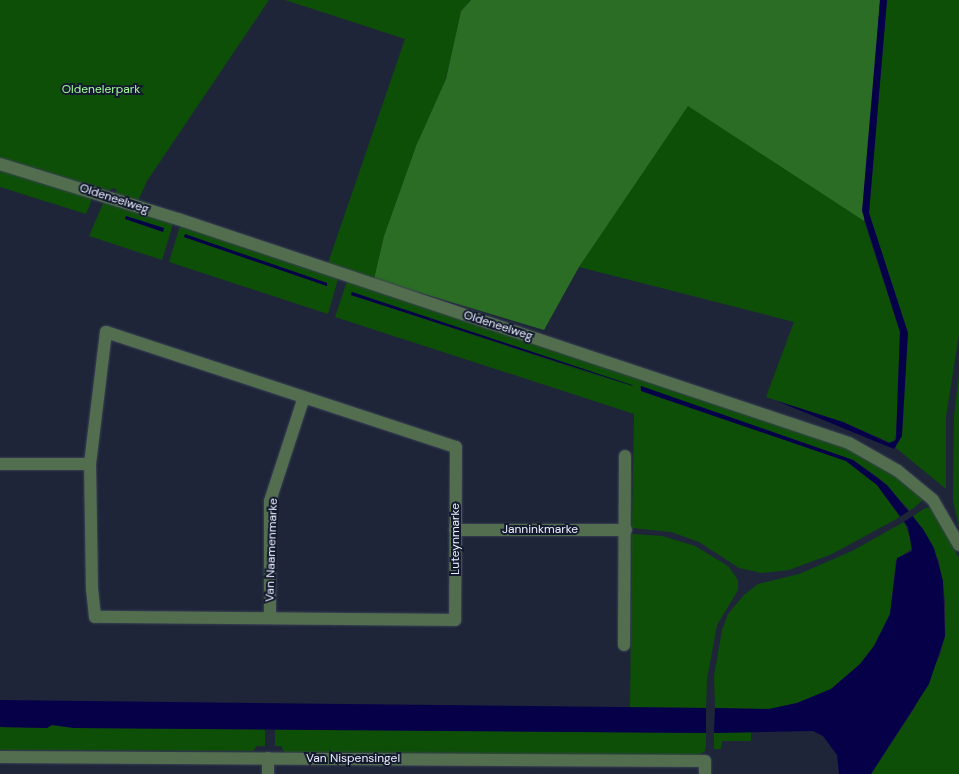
<!DOCTYPE html>
<html>
<head>
<meta charset="utf-8">
<style>
  body { margin:0 }
  #map { position:relative; width:959px; height:774px; overflow:hidden; background:#1e2539; font-family:"DM Sans",sans-serif }
  div>[style] { position:absolute }
  [style*='--x'] { left:calc(var(--x)*1px); top:calc(var(--y)*1px); width:calc(var(--w)*1px); rotate:calc(var(--a)*1deg) }
  .green>* { inset:0; background:#0e4f08 }
  .forest>* { inset:0; background:#2b6d25 }
  .water>* { inset:0; background:#060049 }
  .pier>* { inset:0; background:#1e2539 }
  .roads { filter:drop-shadow(0 0 1px #3b4155) drop-shadow(0 0 1px #3b4155) }
  .minor>* { height:12px; margin:-6px; padding:0 6px; transform-origin:6px; border-radius:6px; background:#536e4f }
  span { translate:-50% -50%; white-space:nowrap; text-align:center; line-height:1.15; -webkit-text-stroke:4px #151b2f; paint-order:stroke }
  .park-label { font-size:12px; color:#a3fb99 }
  .street-label { font-size:12px; color:#ebf0fe }
</style>
</head>
<body>
<div id="map">
  <div class="green">
    <i style="clip-path:polygon(0 0,269px 0,147px 181px,138px 201px,116px 194px,117px 190px,113px 188px,108px 191px,0 158px)"></i>
    <i style="clip-path:polygon(285px 0,471px 0,461px 11px,446px 79px,416px 146px,384px 236px,374px 279px,328px 263px,405px 39px)"></i>
    <i style="clip-path:polygon(887px 0,959px 0,959px 335px,946px 416px,946px 489px,896px 448px,908px 333px,869px 213px)"></i>
    <i style="clip-path:polygon(688px 105px,864px 221px,900px 332px,896px 434px,893px 444px,843px 422px,766px 397px,794px 322px,579px 267px)"></i>
    <i style="clip-path:polygon(0 169px,90px 196px,91px 202px,86px 214px,0 187px)"></i>
    <i style="clip-path:polygon(104px 201px,173px 224px,162px 260px,89px 236px)"></i>
    <i style="clip-path:polygon(evenodd,180px 226px,338px 279px,328px 314px,169px 262px,180px 226px,185px 235px,327px 283px,327px 286px,184px 237px,185px 235px)"></i>
    <i style="clip-path:polygon(evenodd,347px 281px,846px 447px,898px 478px,923px 500px,910px 511px,879px 478px,853px 460px,640px 386px,641px 391px,846px 461px,877px 485px,900px 517px,832px 554px,789px 570px,762px 573px,739px 568px,699px 542px,671px 532px,632px 528px,634px 414px,335px 317px,347px 281px,351px 292px,632px 387px,351px 295px,351px 292px)"></i>
    <i style="clip-path:polygon(959px 374px,959px 527px,953px 501px,954px 416px)"></i>
    <i style="clip-path:polygon(925px 508px,930px 508px,940px 522px,959px 558px,959px 774px,871px 774px,914px 709px,940px 655px,945px 636px,945px 600px,939px 561px,913px 516px)"></i>
    <i style="clip-path:polygon(904px 522px,914px 547px,896px 560px,890px 614px,874px 646px,860px 664px,831px 689px,797px 703px,769px 709px,715px 708px,714px 676px,722px 630px,728px 614px,744px 595px,758px 584px,799px 574px,852px 551px)"></i>
    <i style="clip-path:polygon(632px 534px,662px 536px,695px 546px,728px 566px,738px 580px,738px 590px,717px 625px,707px 679px,706px 708px,630px 707px)"></i>
    <i style="clip-path:polygon(51px 725px,74px 728px,265px 729px,265px 746px,257px 746px,253px 751px,0 750px,0 727px,47px 728px)"></i>
    <i style="clip-path:polygon(275px 729px,706px 733px,706px 745px,705px 751px,698px 756px,284px 752px,281px 746px,275px 746px)"></i>
    <i style="clip-path:polygon(751px 732px,751px 741px,722px 741px,721px 749px,714px 749px,714px 733px)"></i>
  </div>
  <div class="forest">
    <i style="clip-path:polygon(471px 0,880px 0,864px 221px,688px 106px,579px 267px,544px 330px,374px 279px,384px 236px,416px 146px,446px 79px,461px 11px)"></i>
  </div>
  <div class="water">
    <i style="clip-path:polygon(880px 0,887px 0,869px 213px,908px 333px,902px 436px,894px 449px,777px 401px,843px 422px,889px 443px,896px 440px,900px 332px,862px 211px)"></i>
    <i style="clip-path:polygon(126px 216px,164px 228px,163px 232px,125px 219px)"></i>
    <i style="clip-path:polygon(185px 234px,327px 283px,327px 286px,184px 237px)"></i>
    <i style="clip-path:polygon(352px 292px,632px 385px,633px 386px,351px 295px)"></i>
    <i style="clip-path:polygon(641px 386px,853px 460px,887px 485px,923px 529px,934px 548px,943px 581px,945px 636px,929px 684px,871px 774px,839px 774px,837px 755px,823px 736px,813px 731px,714px 733px,715px 708px,769px 709px,797px 703px,831px 689px,860px 664px,874px 646px,890px 614px,897px 558px,912px 551px,908px 527px,877px 485px,846px 461px,641px 391px)"></i>
    <i style="clip-path:polygon(0 700px,706px 708px,706px 733px,74px 728px,52px 725px,47px 728px,0 727px)"></i>
  </div>
  <div class="pier">
    <i style="clip-path:polygon(912px 509px,916px 514px,902px 523px,898px 518px)"></i>
  </div>
  <div class="roads">
    <div class="minor">
      <i style="--x:0;--y:164;--w:186;--a:17.2"></i>
      <i style="--x:178;--y:219;--w:707;--a:18.46"></i>
      <i style="--x:849;--y:443;--w:56;--a:29.7"></i>
      <i style="--x:898;--y:471;--w:45;--a:39.6"></i>
      <i style="--x:933;--y:500;--w:52;--a:60"></i>
      <i style="--x:106;--y:332;--w:368;--a:18.2"></i>
      <i style="--x:456;--y:447;--w:173;--a:90.3"></i>
      <i style="--x:455;--y:620;--w:360;--a:-179.5"></i>
      <i style="--x:95;--y:617;--w:28;--a:-96"></i>
      <i style="--x:92;--y:589;--w:125;--a:-90.9"></i>
      <i style="--x:90;--y:464;--w:133;--a:-83.1"></i>
      <i style="--x:0;--y:464;--w:90;--a:0"></i>
      <i style="--x:455;--y:530;--w:171;--a:0"></i>
      <i style="--x:270;--y:618;--w:117;--a:-90"></i>
      <i style="--x:270;--y:501;--w:109;--a:-71.9"></i>
      <i style="--x:624;--y:645;--w:189;--a:-89.7"></i>
      <i style="--x:0;--y:757;--w:705;--a:0.33"></i>
      <i style="--x:705;--y:761;--w:13;--a:90"></i>
      <i style="--x:268;--y:774;--w:16;--a:-90"></i>
    </div>
  </div>
  <div class="park-label">
    <span style="left:101px;top:90px">Oldenelerpark</span>
  </div>
  <div class="street-label">
    <span style="left:114px;top:199px;rotate:18deg">Oldeneelweg</span>
    <span style="left:498px;top:326px;rotate:18deg">Oldeneelweg</span>
    <span style="left:540px;top:530px">Janninkmarke</span>
    <span style="left:456px;top:539px;rotate:-90deg">Luteynmarke</span>
    <span style="left:272px;top:550px;rotate:-88deg">Van Naamenmarke</span>
    <span style="left:353px;top:759px">Van Nispensingel</span>
  </div>
</div>
</body>
</html>
